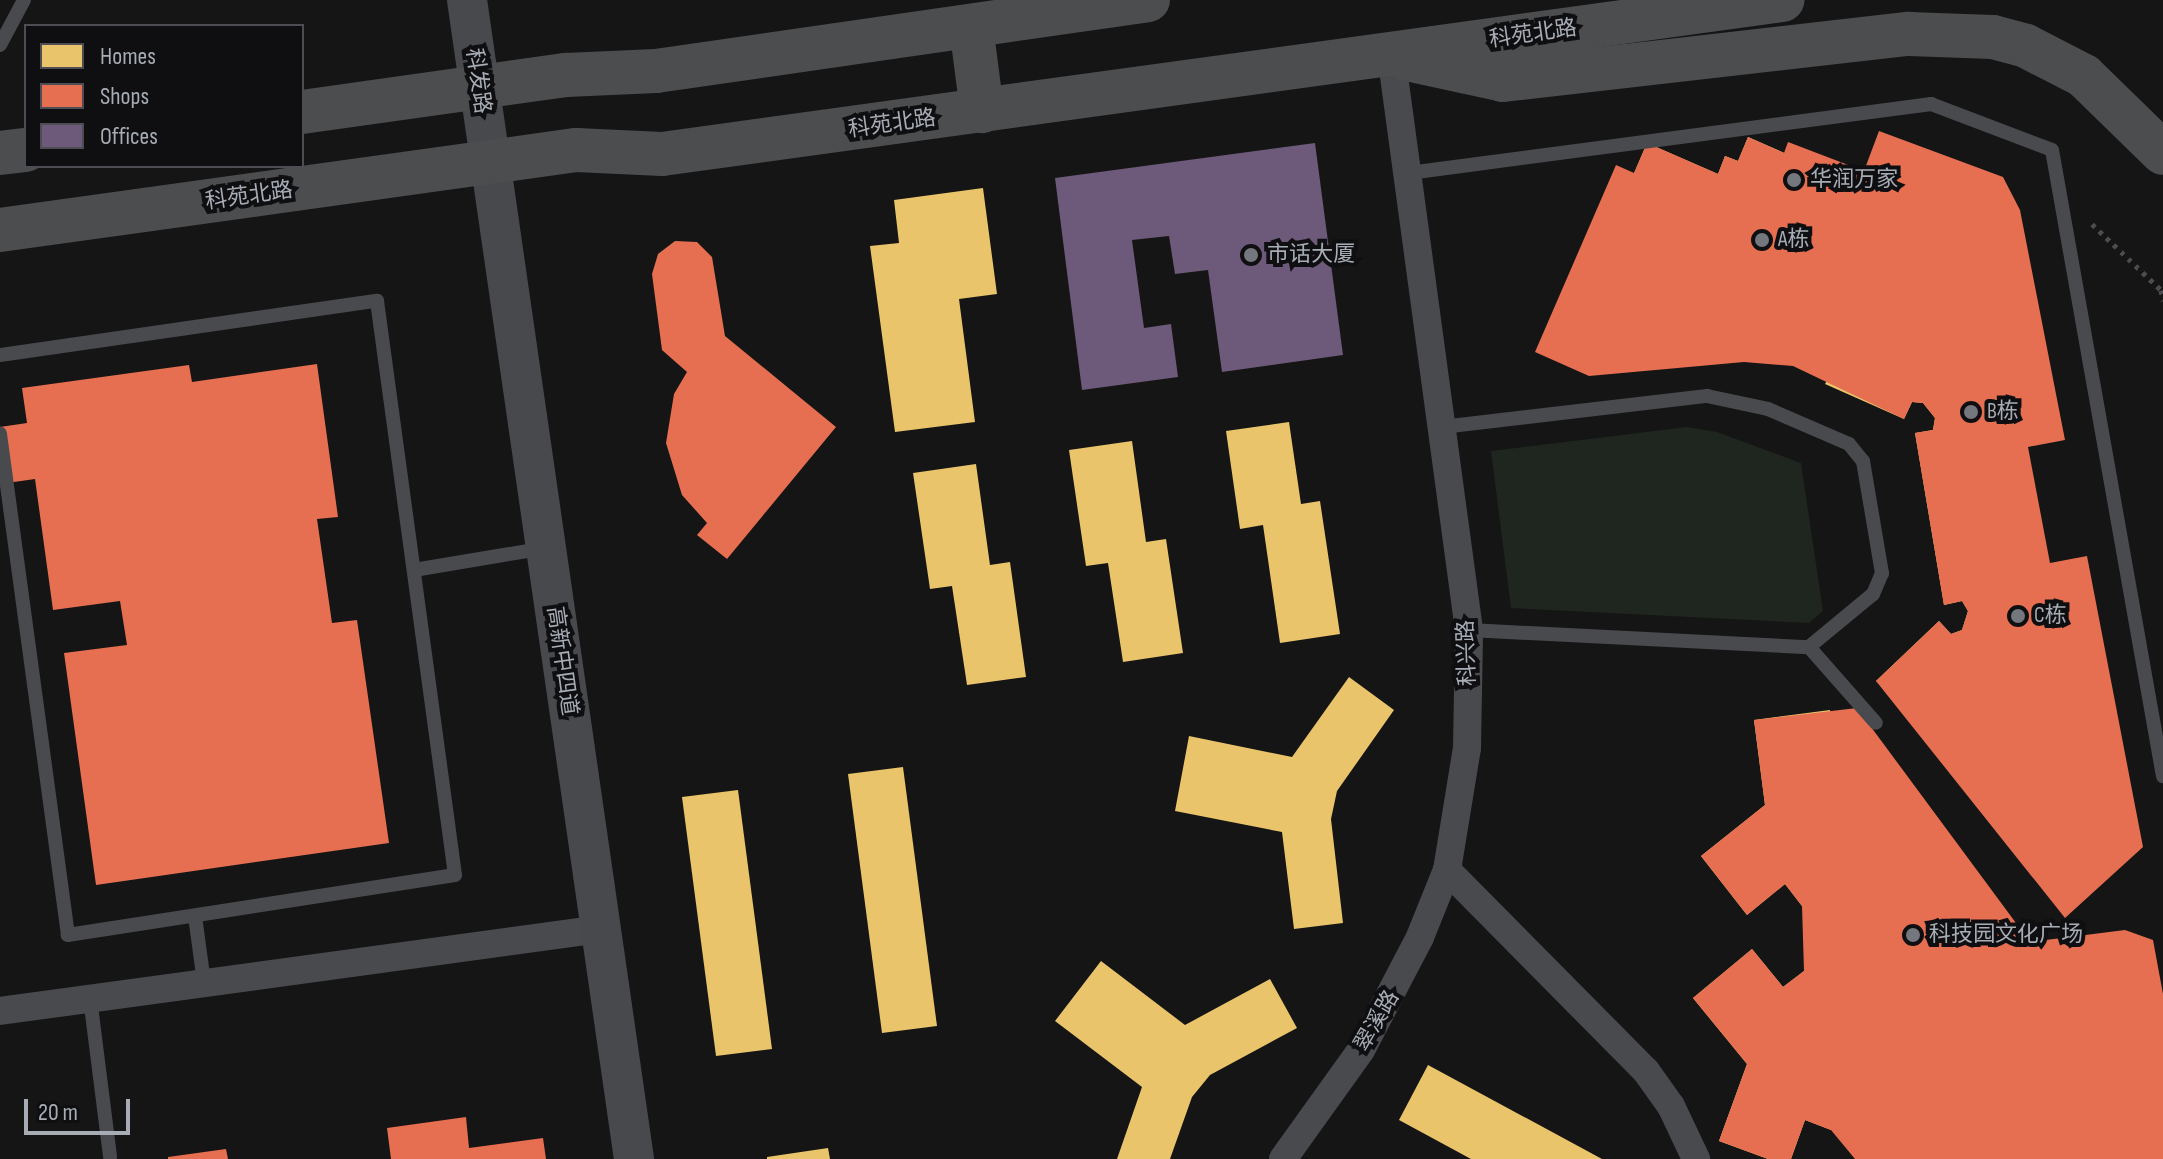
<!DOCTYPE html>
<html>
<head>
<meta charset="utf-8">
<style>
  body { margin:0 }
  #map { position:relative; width:2163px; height:1159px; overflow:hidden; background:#151515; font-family:"Sofia Sans Condensed","Noto Sans SC",sans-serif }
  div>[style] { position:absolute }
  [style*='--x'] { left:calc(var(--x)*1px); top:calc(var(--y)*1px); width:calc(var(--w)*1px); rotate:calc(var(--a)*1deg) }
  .green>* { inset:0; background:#1f251f }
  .homes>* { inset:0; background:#e9c46a }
  .shops>* { inset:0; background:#e76f51 }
  .offices>* { inset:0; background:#6d597a }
  .path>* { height:5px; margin-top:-2.5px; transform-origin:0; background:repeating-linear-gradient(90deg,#4b4c4f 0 4px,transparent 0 10px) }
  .lane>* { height:14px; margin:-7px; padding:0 7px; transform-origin:7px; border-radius:7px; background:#494a4e }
  .street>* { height:28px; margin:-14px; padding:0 14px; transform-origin:14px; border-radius:14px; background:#494a4e }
  .secondary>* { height:40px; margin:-20px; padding:0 20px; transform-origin:20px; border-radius:20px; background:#48494c }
  .primary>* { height:44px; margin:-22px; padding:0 22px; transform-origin:22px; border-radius:22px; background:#4c4d4f }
  .dots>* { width:22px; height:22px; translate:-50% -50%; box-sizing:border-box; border:4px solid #0f0f11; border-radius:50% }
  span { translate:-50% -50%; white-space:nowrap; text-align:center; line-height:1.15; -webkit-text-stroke:8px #0f0f11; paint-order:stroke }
  .street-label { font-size:22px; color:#a7acb5 }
  .poi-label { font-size:22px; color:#a7acb5 }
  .left { translate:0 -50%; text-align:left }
  .legend { position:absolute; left:24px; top:24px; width:280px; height:144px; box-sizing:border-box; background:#0f0f11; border:2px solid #4c4e53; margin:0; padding:10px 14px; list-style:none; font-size:24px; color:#a7acb5 }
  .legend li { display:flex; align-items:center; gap:16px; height:40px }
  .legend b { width:40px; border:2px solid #4c4e53 }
  .scale { position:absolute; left:24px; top:1099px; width:106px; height:36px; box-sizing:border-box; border:4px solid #a7acb5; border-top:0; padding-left:10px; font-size:24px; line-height:28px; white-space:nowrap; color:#a7acb5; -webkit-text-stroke:6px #0f0f11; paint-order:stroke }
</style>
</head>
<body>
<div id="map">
  <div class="green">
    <i style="clip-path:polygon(1687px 427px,1717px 432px,1801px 463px,1823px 611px,1809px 623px,1511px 608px,1491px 451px)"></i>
  </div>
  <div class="homes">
    <i style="clip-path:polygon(1748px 137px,1812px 165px,1824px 232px,1803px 236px,1806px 256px,1789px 258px,1793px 283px,1766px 288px,1774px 336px,1719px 345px,1706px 263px,1724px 260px,1727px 249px,1706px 221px,1696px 222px,1687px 244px,1617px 213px,1647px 143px,1718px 174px,1725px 156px,1738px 161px)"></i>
    <i style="clip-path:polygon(983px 188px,997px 294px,959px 299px,975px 422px,895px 432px,870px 246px,899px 243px,894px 200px)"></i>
    <i style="clip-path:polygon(1964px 313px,2026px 341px,2022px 344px,2032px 402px,2011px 406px,2015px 425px,1998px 429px,2002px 453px,1975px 458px,1992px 561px,2019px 557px,2024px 581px,2041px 578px,2044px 598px,2065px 595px,2080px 654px,2030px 702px,2016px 686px,2001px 700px,1989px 688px,1971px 705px,1952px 685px,1919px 716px,1876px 681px,1939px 621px,1951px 634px,1962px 630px,1968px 611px,1962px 601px,1944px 605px,1915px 433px,1933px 430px,1935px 418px,1923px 403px,1912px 402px,1904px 419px,1825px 384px,1855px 336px,1896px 355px,1907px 330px,1929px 340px,1937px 324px,1955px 332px)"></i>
    <i style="clip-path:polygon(1289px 422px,1301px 504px,1320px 501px,1340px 634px,1280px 643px,1263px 525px,1240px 529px,1226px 431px)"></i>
    <i style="clip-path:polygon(1132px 441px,1146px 542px,1166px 539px,1183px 653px,1123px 662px,1108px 563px,1086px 566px,1069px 450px)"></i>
    <i style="clip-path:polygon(976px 464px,990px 565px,1010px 562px,1026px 677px,967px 685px,952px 586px,930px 589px,913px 473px)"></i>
    <i style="clip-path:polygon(1349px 677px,1394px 710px,1337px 791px,1331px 819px,1343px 923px,1294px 929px,1282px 832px,1175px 811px,1189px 736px,1292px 757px)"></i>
    <i style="clip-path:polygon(1830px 710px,1836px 760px,1863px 756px,1867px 789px,1898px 784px,1906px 845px,1892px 879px,1852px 911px,1831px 884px,1802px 906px,1785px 884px,1747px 915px,1701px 856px,1765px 805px,1754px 720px)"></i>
    <i style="clip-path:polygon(903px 767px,937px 1026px,882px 1033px,848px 774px)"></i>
    <i style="clip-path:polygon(738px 790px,772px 1049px,716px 1056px,682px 797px)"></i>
    <i style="clip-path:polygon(1752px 949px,1783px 987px,1804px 971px,1824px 995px,1849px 975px,1888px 1023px,1894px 1059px,1876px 1107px,1844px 1095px,1831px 1130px,1805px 1120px,1791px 1159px,1768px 1159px,1719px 1141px,1747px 1064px,1693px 998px)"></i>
    <i style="clip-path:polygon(1101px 961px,1185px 1025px,1270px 979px,1297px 1028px,1210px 1075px,1192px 1097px,1170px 1159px,1117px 1159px,1142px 1087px,1055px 1021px)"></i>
    <i style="clip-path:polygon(1428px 1065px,1602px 1159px,1471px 1159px,1399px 1120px)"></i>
    <i style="clip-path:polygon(828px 1148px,830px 1159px,767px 1159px,767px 1157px)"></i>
  </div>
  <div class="shops">
    <i style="clip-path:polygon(1879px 131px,2003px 177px,2020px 210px,2065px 440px,2028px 447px,2050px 563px,2087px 556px,2143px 847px,2065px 918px,1876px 681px,1939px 621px,1951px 634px,1962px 630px,1968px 611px,1962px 601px,1944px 605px,1915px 433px,1933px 430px,1935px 418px,1923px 403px,1912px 402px,1904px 419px,1793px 366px,1744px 362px,1589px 376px,1535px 352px,1616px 165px,1634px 173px,1647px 143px,1718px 174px,1725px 156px,1738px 161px,1748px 137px,1784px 153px,1788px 142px,1864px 171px)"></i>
    <i style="clip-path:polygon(675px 241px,697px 242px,712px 257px,725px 336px,836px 427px,727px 559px,697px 535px,707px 523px,682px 495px,666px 443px,674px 394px,687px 372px,662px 350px,652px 274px,658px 254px)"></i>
    <i style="clip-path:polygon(317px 364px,338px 517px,317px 519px,332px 623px,357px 620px,389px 843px,96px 885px,64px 653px,127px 645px,120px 601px,53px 610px,35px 479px,0 484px,0 427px,27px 423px,22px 388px,189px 365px,192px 382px)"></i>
    <i style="clip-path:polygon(1857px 708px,2030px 942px,2125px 930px,2153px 940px,2163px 994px,2163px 1159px,1855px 1159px,1831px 1130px,1805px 1120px,1791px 1159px,1768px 1159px,1719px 1141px,1747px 1064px,1693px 998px,1752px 949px,1783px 987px,1804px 971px,1802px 906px,1785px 884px,1747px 915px,1701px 856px,1765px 805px,1754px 720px)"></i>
    <i style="clip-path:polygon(466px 1117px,469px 1148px,543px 1138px,546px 1159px,391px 1159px,387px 1128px)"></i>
    <i style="clip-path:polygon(226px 1149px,228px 1159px,168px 1159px,168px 1157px)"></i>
  </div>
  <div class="offices">
    <i style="clip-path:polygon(1315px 143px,1343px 355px,1222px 372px,1208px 270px,1175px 274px,1169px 236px,1132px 240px,1144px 328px,1171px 324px,1178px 377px,1082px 390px,1055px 178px)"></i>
  </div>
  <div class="path">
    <i style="--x:2092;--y:224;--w:95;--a:43.7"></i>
    <i style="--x:2161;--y:290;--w:11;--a:80"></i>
  </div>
  <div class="lane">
    <i style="--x:0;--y:45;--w:51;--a:-61.9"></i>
    <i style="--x:1409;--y:173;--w:527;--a:-7.53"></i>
    <i style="--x:1931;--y:104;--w:129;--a:20.8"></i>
    <i style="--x:2052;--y:150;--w:636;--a:79.95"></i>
    <i style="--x:0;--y:355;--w:381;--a:-8.2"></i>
    <i style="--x:377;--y:301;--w:579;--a:82.26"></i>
    <i style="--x:455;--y:875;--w:392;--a:171.2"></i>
    <i style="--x:68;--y:935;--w:506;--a:-97.73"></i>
    <i style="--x:1442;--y:427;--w:267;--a:-6.7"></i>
    <i style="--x:1707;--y:396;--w:62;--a:12"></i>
    <i style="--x:1768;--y:409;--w:88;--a:23.4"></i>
    <i style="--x:1849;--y:444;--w:22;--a:51"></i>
    <i style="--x:1863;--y:461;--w:114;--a:80.4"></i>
    <i style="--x:1882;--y:573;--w:23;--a:113"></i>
    <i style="--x:1873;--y:594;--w:83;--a:140.4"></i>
    <i style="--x:414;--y:570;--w:133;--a:-9.5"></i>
    <i style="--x:1469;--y:630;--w:340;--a:2.9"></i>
    <i style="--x:1809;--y:647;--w:101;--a:48.6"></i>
    <i style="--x:195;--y:916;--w:68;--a:82.3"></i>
    <i style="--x:90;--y:998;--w:160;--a:82.8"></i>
  </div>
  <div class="street">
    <i style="--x:1447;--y:870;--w:283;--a:45.3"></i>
    <i style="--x:1646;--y:1071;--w:43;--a:54.5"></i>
    <i style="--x:1671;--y:1106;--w:59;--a:64.7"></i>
    <i style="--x:0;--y:1011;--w:607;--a:-7.77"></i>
    <i style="--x:1283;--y:1159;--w:134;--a:-54.4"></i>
    <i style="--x:1361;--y:1050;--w:127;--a:-62.4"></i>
    <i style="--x:1420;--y:937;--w:72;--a:-68.1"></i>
    <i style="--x:1447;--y:870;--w:124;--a:-80.7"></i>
    <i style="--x:1467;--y:748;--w:118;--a:-89"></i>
    <i style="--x:1469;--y:630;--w:581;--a:-97.71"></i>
  </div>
  <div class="secondary">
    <i style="--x:467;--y:0;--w:1171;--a:81.8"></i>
  </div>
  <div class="primary">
    <i style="--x:971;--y:26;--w:86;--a:82.6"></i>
    <i style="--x:1407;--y:59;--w:98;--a:12.3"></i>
    <i style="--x:1503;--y:80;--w:409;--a:-6.5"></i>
    <i style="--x:1909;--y:34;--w:84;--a:2"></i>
    <i style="--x:1993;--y:37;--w:34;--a:15"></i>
    <i style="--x:2026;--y:46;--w:65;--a:27.3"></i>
    <i style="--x:2084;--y:76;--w:110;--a:44.3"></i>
    <i style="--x:302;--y:112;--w:267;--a:-8"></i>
    <i style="--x:566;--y:75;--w:90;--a:-2.5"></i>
    <i style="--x:656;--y:71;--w:497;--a:-8.2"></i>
    <i style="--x:0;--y:153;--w:26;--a:-7"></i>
    <i style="--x:0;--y:230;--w:582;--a:-7.91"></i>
    <i style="--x:576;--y:150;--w:86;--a:2.7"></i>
    <i style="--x:662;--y:154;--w:1131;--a:-7.83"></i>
  </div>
  <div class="dots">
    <i style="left:1794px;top:180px;background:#74777d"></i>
    <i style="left:1762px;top:240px;background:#74777d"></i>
    <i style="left:1251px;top:255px;background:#74777d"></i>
    <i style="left:1971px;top:412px;background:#74777d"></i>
    <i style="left:2018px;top:616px;background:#74777d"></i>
    <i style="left:1913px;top:935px;background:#74777d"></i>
  </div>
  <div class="street-label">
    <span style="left:1533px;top:34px;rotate:-8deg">科苑北路</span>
    <span style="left:478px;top:81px;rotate:82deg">科发路</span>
    <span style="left:892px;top:124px;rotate:-8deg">科苑北路</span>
    <span style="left:249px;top:196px;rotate:-8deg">科苑北路</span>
    <span style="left:1467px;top:653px;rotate:-92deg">科兴路</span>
    <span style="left:562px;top:661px;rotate:82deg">高新中四道</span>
    <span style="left:1377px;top:1021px;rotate:-60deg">翠溪路</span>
  </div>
  <div class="poi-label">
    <span class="left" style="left:1810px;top:180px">华润万家</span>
    <span class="left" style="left:1778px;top:240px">A栋</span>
    <span class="left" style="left:1267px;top:255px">市话大厦</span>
    <span class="left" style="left:1987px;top:412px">B栋</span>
    <span class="left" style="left:2034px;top:616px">C栋</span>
    <span class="left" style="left:1929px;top:935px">科技园文化广场</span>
  </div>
  <ul class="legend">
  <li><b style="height:22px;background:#e9c46a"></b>Homes</li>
  <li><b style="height:22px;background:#e76f51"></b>Shops</li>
  <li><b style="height:22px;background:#6d597a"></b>Offices</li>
  </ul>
  <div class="scale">20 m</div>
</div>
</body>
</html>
